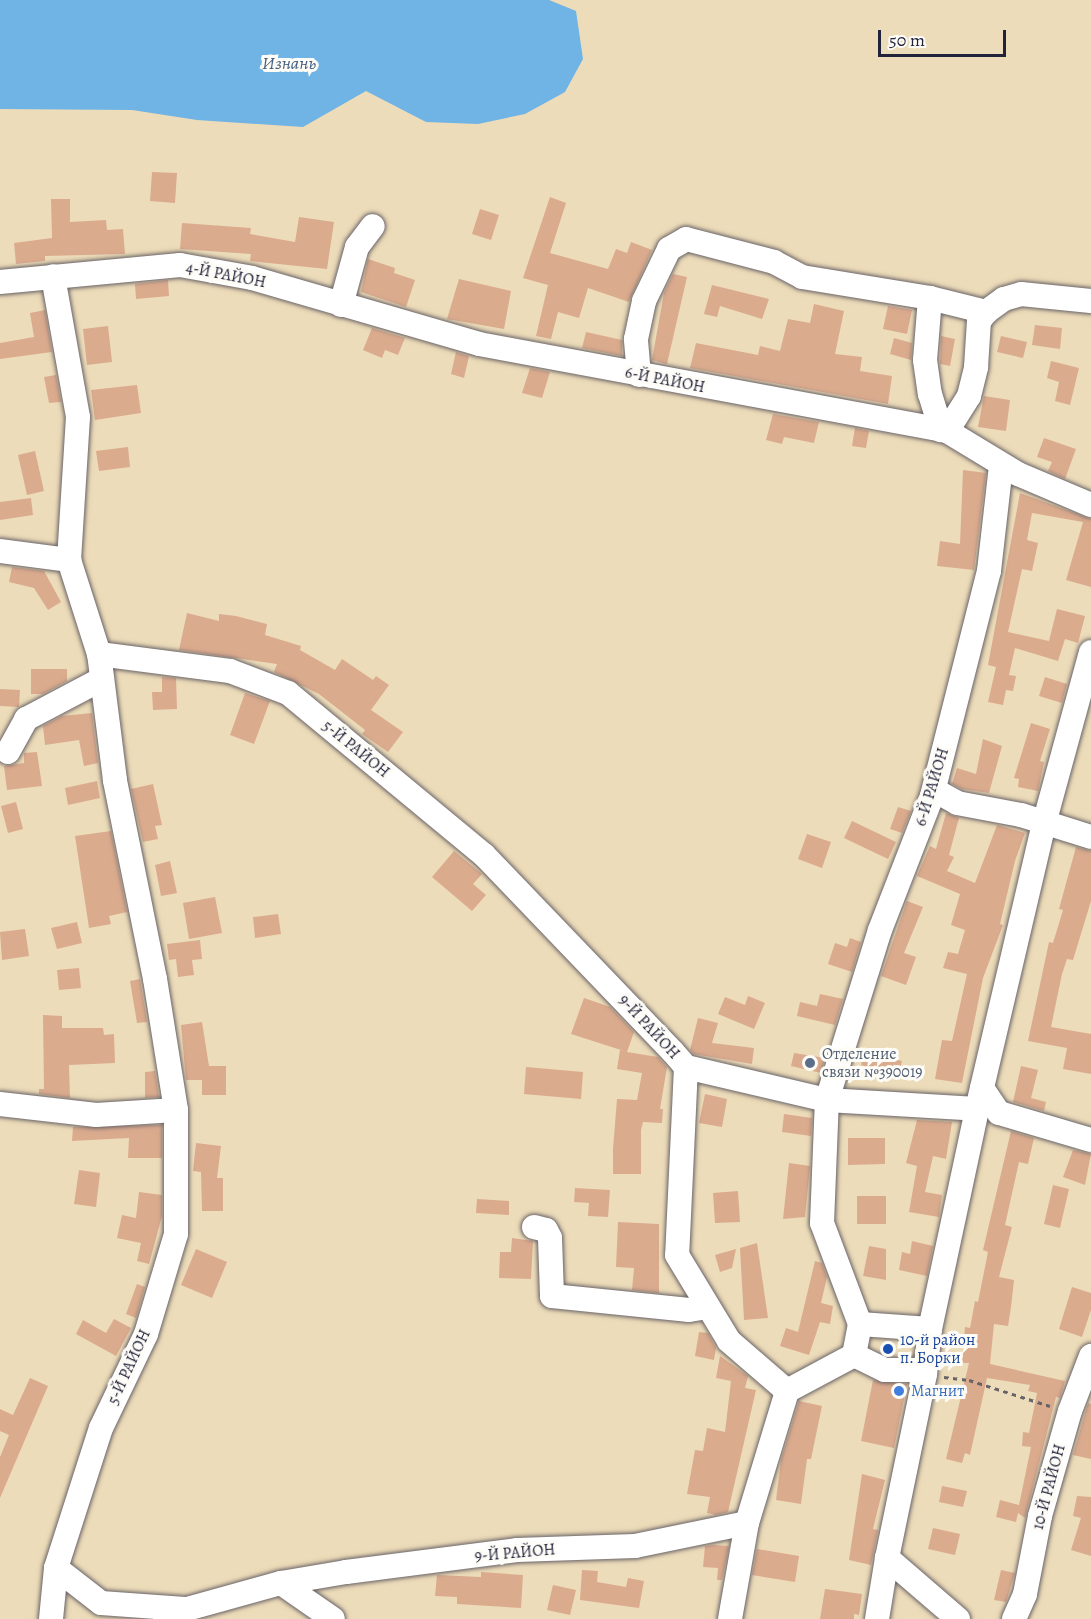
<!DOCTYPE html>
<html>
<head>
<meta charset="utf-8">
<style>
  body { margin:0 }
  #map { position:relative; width:1091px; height:1619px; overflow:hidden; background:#eddcb9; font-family:Alegreya,serif }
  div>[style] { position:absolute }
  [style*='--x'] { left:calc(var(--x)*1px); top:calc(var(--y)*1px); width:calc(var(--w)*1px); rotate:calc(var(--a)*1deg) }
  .water>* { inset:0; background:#70b3e5 }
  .building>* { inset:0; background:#dbab8e }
  .path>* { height:3px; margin-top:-1.5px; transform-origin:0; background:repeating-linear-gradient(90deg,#696367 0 4.5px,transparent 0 9px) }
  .roads { filter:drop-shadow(0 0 2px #696367) drop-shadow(0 0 2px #696367) }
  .minor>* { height:24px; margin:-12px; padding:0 12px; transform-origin:12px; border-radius:12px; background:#fff }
  .dots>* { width:16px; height:16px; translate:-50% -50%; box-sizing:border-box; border:3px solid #fdfcf7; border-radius:50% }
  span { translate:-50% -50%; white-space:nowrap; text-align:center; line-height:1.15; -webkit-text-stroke:6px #fdfcf7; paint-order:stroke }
  .street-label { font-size:16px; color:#22223b }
  .service-label { font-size:16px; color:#4e5e75 }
  .left { translate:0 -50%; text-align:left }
  .transit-label { font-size:16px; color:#164399 }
  .shop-label { font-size:16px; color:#366cbe }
  .water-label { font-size:18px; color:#415c7f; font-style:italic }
  .scale { position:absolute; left:878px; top:30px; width:128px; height:27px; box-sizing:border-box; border:3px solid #22223b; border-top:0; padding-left:8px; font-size:18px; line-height:21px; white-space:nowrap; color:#22223b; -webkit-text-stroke:4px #fdfcf7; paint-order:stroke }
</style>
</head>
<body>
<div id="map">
  <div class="water">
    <i style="clip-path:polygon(0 0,549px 0,576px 11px,583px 59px,565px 92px,525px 114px,478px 124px,426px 122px,366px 91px,303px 127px,197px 120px,132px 110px,0 109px)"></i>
  </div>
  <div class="building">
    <i style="clip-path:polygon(152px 172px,177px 173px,175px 203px,150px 201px)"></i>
    <i style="clip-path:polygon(550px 197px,566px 203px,550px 253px,608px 269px,616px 249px,627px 253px,631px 242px,652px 250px,629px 302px,588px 288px,579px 318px,558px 312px,551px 339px,536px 336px,548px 285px,523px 278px)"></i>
    <i style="clip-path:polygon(51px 199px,70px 199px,70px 222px,106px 220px,107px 230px,123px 229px,125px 254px,45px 256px,45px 261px,16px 264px,14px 243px,52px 238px)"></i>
    <i style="clip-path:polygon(480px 209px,499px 215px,491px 240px,472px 234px)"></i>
    <i style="clip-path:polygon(299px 217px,334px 222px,327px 269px,250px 261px,251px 254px,180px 249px,182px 223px,251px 228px,250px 234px,295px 242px)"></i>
    <i style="clip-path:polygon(368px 259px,395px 268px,394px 273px,415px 280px,406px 307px,361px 292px)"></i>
    <i style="clip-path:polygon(673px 274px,687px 277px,667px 364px,652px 360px,664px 293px)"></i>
    <i style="clip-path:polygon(459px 279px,511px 291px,504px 329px,447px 319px)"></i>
    <i style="clip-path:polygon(168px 280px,169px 296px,136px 299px,135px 284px)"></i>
    <i style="clip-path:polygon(712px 285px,769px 299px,762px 319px,720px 306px,717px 317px,704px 314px)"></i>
    <i style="clip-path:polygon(814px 304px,844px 311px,835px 354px,862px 357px,860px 371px,892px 376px,888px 404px,690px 368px,696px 343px,758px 355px,760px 346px,780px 351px,788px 319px,810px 323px)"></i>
    <i style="clip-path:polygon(888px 306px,912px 310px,907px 334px,883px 329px)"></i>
    <i style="clip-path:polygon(45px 310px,52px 352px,0 359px,0 343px,34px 337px,30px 313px)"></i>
    <i style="clip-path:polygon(1035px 325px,1062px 328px,1060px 349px,1032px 345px)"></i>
    <i style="clip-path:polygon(108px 326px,112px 362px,87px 365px,83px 329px)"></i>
    <i style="clip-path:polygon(372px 328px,405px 338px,398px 355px,385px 350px,382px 358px,363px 350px)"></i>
    <i style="clip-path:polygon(586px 332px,622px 340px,622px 356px,582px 348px)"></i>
    <i style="clip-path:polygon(941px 336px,955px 339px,950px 366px,940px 364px)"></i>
    <i style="clip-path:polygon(1001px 336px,1027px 342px,1023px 358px,997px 352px)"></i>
    <i style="clip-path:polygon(894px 338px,912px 343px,911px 360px,890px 354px)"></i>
    <i style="clip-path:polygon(456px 352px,469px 356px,464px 378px,451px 374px)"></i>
    <i style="clip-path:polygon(1051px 361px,1079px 368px,1070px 405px,1055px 401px,1059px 382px,1047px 378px)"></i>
    <i style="clip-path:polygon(530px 368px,550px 372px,542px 398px,522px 393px)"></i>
    <i style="clip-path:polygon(56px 375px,61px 402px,49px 403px,44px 377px)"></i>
    <i style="clip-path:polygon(137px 385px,141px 413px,95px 420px,91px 390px)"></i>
    <i style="clip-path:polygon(984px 396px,1010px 400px,1006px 431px,978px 427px)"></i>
    <i style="clip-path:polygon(773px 414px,819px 422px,814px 443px,784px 437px,782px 444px,766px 440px)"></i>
    <i style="clip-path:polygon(855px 428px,869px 431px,866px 448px,852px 446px)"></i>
    <i style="clip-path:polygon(1044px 438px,1076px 449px,1065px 479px,1048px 471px,1052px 462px,1037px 457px)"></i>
    <i style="clip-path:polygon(128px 447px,130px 467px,99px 471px,96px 451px)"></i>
    <i style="clip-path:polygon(35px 451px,44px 491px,27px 495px,18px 455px)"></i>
    <i style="clip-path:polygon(963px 470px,986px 473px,974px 570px,937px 566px,940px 541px,960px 544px)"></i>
    <i style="clip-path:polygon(1020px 493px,1091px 519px,1091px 587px,1066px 580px,1083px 522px,1032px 513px,1027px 540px,1038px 543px,1032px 571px,1022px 569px,1008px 632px,1049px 641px,1057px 609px,1085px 616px,1078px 643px,1065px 639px,1058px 661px,1015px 648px,1009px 675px,1016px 676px,1013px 691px,1006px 690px,1003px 705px,988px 702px,996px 667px,988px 665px)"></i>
    <i style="clip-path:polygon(31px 498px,33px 515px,0 520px,0 502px)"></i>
    <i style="clip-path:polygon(12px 567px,44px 571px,61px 602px,48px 610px,34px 588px,9px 582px)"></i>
    <i style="clip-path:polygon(187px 613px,219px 621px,219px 614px,236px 616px,267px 624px,265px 635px,301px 646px,300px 650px,335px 670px,342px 659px,373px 680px,376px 676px,389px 685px,371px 710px,403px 732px,388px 752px,362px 734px,365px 730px,319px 694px,274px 672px,277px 664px,179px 650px)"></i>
    <i style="clip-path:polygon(31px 669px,67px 669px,67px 681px,43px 694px,31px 694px)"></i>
    <i style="clip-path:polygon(162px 677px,176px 678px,177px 709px,153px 710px,152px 692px,162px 692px)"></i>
    <i style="clip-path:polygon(1045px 677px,1067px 684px,1062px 703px,1039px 696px)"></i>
    <i style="clip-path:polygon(0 689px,20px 690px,19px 707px,0 706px)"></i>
    <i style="clip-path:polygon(245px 693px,270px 701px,254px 744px,230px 735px)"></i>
    <i style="clip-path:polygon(92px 713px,98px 763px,84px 766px,79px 740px,45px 745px,43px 726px,62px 716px)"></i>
    <i style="clip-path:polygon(1031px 723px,1050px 729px,1040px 761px,1044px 762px,1038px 791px,1018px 787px,1019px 779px,1014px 778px)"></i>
    <i style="clip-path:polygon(983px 739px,1002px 746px,989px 793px,962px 789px,952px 784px,957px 768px,976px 774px)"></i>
    <i style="clip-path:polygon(37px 752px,42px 786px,7px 790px,4px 766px,24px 763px,24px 753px)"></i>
    <i style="clip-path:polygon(97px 781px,100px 798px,68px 805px,65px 788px)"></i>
    <i style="clip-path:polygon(153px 784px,162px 825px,155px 826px,158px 839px,143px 842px,131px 789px)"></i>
    <i style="clip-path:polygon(16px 802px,23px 829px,8px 833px,1px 806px)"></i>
    <i style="clip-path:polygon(898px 807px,911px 811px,902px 833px,890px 829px)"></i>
    <i style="clip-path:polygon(946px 813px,959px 818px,949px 855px,954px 857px,947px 871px,975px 883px,997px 825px,1025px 833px,1015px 861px,1000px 924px,1003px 925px,983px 978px,962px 1083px,935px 1079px,942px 1040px,952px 1041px,967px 974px,943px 968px,948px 952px,958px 954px,965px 930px,951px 925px,960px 894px,917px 876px,930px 846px,936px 849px)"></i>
    <i style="clip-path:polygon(852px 821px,896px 842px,888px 859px,844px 838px)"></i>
    <i style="clip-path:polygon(111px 831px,127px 912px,109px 916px,111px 924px,89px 928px,75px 836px)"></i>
    <i style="clip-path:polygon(807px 834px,831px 842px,822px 868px,798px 859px)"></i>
    <i style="clip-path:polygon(1076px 847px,1091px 851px,1091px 901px,1073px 960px,1067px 959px,1062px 974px,1051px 1027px,1091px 1034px,1091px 1074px,1063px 1069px,1067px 1048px,1028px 1041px,1049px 942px,1053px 943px,1063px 910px,1059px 909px)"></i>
    <i style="clip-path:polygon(454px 851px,482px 874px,473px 884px,486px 895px,472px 911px,432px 877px)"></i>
    <i style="clip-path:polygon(170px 861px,177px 893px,161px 896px,155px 865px)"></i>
    <i style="clip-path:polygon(215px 897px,222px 933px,189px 939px,183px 903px)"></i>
    <i style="clip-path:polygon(907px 901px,923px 907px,904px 953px,916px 957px,906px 985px,881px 976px)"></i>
    <i style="clip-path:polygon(278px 914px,281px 934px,255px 938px,253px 917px)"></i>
    <i style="clip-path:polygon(77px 922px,82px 943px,57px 949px,51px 928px)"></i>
    <i style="clip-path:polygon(25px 929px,29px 956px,2px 960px,0 932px)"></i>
    <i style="clip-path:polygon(850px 938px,861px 942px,852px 972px,828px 964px,835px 943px,847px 947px)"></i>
    <i style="clip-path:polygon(200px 940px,202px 959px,192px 960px,194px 975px,178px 977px,176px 959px,169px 960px,167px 944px)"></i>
    <i style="clip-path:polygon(79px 968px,81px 988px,59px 990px,57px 970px)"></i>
    <i style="clip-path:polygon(140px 979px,147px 1022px,137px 1023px,130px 981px)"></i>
    <i style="clip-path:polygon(820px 994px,843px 999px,835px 1025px,797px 1016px,800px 1002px,817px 1006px)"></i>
    <i style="clip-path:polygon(748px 996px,765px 1003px,754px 1029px,718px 1014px,725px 997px,745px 1005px)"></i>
    <i style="clip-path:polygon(584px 998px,610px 1007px,634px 1032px,627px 1052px,658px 1057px,667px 1067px,660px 1109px,663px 1109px,662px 1123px,643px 1122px,641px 1130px,641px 1174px,613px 1174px,613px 1149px,617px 1099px,637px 1100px,642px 1073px,617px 1069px,620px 1050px,624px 1051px,571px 1034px)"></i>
    <i style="clip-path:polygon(43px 1015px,62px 1016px,62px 1028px,103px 1028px,104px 1035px,114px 1034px,115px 1063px,69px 1065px,70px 1098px,39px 1094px,39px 1089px,44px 1089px)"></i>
    <i style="clip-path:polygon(698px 1018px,718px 1023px,712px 1043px,754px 1048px,752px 1064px,694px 1054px,690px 1050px)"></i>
    <i style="clip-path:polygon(202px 1022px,209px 1066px,226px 1066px,226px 1095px,202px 1095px,202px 1080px,186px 1080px,181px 1025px)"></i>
    <i style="clip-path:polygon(864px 1051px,902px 1061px,897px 1079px,860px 1070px)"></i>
    <i style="clip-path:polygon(794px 1053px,825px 1058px,821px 1073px,791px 1066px)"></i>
    <i style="clip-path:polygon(1021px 1066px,1038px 1070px,1031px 1098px,1046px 1102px,1044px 1111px,1013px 1102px)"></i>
    <i style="clip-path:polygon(526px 1067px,583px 1072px,581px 1099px,524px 1094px)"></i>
    <i style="clip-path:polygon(155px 1071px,159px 1097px,145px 1098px,145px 1072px)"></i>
    <i style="clip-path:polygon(705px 1094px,727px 1099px,722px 1127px,699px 1123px)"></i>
    <i style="clip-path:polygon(784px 1114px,812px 1118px,811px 1136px,782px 1132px)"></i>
    <i style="clip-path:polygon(917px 1120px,952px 1122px,946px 1159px,933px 1156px,925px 1192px,942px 1195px,939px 1217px,909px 1212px,917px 1166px,906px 1163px)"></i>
    <i style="clip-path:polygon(162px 1125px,162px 1158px,128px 1158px,129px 1138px,72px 1141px,73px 1127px)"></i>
    <i style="clip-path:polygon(1011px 1131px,1034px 1138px,1028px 1164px,1019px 1162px,1005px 1225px,1012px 1227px,999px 1277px,1014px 1280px,1011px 1307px,1008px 1326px,994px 1324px,990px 1364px,1065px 1381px,1060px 1398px,1056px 1397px,1025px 1518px,1018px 1513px,1016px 1522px,996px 1517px,1000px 1500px,1019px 1505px,1031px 1447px,1022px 1446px,1023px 1432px,1029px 1433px,1037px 1393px,1028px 1391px,1030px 1385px,987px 1378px,970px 1455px,965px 1453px,962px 1463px,946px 1459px,969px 1363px,962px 1363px,965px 1327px,970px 1328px,975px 1301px,978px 1302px,988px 1252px,983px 1250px)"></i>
    <i style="clip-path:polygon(848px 1138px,885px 1138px,885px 1164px,848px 1165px)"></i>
    <i style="clip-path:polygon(196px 1143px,221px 1146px,217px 1178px,223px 1178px,223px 1211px,202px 1211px,201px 1172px,193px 1171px)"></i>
    <i style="clip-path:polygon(1073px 1150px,1091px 1154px,1085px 1185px,1063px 1177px)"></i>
    <i style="clip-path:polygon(789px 1163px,810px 1166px,805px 1217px,783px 1219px)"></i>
    <i style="clip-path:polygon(79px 1170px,100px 1173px,96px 1207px,74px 1204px)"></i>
    <i style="clip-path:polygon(1053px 1185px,1069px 1189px,1060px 1228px,1044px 1224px)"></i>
    <i style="clip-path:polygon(575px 1188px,610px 1190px,608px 1217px,588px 1216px,589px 1203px,574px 1202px)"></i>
    <i style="clip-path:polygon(738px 1191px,740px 1222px,715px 1223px,713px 1193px)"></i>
    <i style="clip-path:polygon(139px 1192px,162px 1195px,162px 1216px,149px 1264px,137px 1261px,141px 1243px,117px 1238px,122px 1215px,136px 1218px)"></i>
    <i style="clip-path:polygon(857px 1196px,886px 1196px,886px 1224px,857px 1224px)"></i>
    <i style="clip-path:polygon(477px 1199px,509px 1201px,509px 1215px,476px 1213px)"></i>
    <i style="clip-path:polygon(618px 1222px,659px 1224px,659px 1293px,632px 1290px,634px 1268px,616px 1267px)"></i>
    <i style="clip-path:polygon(512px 1238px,533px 1241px,531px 1279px,499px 1278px,500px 1252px,511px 1252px)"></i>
    <i style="clip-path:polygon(912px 1241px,933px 1246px,927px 1276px,899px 1270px,902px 1252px,910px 1254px)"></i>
    <i style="clip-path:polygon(757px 1243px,768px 1318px,744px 1320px,740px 1248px)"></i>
    <i style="clip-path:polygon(869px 1246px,886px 1249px,886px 1280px,863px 1276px)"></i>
    <i style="clip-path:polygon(196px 1249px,227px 1262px,212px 1298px,181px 1285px)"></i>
    <i style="clip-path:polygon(736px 1249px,732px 1268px,720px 1272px,715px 1255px)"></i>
    <i style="clip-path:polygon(815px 1261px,822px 1263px,827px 1277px,821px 1303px,833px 1306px,830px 1324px,820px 1322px,809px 1355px,780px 1346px,786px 1328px,798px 1332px)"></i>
    <i style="clip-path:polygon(137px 1284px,145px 1287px,136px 1318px,126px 1314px)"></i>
    <i style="clip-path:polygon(1072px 1287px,1091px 1293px,1091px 1310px,1082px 1337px,1059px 1329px)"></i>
    <i style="clip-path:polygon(114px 1319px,131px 1328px,116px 1356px,76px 1334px,83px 1320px,106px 1333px)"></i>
    <i style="clip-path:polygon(699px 1332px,708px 1333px,716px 1348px,714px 1360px,695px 1356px)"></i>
    <i style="clip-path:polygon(720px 1356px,748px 1376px,745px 1388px,756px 1390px,728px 1512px,716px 1515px,707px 1513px,710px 1497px,687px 1494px,695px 1450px,703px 1451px,707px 1428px,725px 1432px,731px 1381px,716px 1378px)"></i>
    <i style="clip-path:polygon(30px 1378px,48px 1386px,0 1498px,0 1457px,9px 1435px,0 1431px,0 1409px,13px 1415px)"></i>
    <i style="clip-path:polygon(873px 1380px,907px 1384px,894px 1448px,861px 1441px)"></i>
    <i style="clip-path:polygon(799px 1401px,822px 1406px,811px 1459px,807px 1459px,801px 1504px,776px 1500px,781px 1460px)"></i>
    <i style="clip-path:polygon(1088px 1403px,1091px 1404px,1091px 1459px,1073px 1455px)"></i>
    <i style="clip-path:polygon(862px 1474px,885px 1480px,873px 1529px,878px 1530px,871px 1565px,849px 1560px)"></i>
    <i style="clip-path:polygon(942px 1486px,967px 1491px,963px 1507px,939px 1502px)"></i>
    <i style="clip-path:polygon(1077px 1496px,1091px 1497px,1091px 1556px,1071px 1550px,1081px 1518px,1073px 1516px)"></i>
    <i style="clip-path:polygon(933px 1528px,960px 1534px,955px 1555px,928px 1549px)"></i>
    <i style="clip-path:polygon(713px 1545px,729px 1546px,722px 1580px,717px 1580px,718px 1568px,703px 1567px,705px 1546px)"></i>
    <i style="clip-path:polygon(757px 1549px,799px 1556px,795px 1582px,752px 1575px)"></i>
    <i style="clip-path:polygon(582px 1570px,598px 1571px,597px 1582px,626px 1587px,628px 1578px,644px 1581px,639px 1608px,580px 1600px)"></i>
    <i style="clip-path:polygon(1001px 1570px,1015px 1573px,1006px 1602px,994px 1600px)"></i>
    <i style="clip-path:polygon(481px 1572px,523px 1575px,521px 1608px,457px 1604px,457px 1597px,435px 1596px,437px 1575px,481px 1577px)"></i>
    <i style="clip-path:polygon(553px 1585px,576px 1590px,570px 1615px,547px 1610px)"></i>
    <i style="clip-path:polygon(825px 1589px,862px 1594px,859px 1615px,854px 1614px,854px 1619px,820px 1619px)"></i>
  </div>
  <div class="path">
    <i style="--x:944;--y:1377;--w:25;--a:7"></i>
    <i style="--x:969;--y:1380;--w:85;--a:17.8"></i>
  </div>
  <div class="roads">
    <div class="minor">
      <i style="--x:0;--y:282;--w:181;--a:-5.4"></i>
      <i style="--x:180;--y:265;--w:73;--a:10.2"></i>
      <i style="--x:252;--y:278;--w:236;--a:16.2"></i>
      <i style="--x:479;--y:344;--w:476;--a:10.5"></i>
      <i style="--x:947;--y:431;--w:83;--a:31.2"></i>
      <i style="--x:1018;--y:474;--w:79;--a:23"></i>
      <i style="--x:930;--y:298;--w:58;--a:14"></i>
      <i style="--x:341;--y:305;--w:60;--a:-74.6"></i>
      <i style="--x:357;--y:247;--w:26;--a:-53"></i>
      <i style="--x:639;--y:375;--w:36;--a:-95"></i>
      <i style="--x:636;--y:339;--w:39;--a:-78"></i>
      <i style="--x:644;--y:301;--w:58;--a:-64.3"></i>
      <i style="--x:669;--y:249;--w:20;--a:-30"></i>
      <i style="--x:686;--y:239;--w:91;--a:14.6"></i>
      <i style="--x:774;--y:262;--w:32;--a:28"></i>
      <i style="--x:802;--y:277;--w:130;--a:9.3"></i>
      <i style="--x:930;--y:298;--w:62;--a:94.6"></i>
      <i style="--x:925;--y:360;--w:34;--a:82"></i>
      <i style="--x:930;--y:394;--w:38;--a:73"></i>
      <i style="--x:947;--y:431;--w:41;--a:-57.8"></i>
      <i style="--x:969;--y:396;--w:30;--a:-76"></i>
      <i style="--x:976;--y:367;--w:46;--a:-86.3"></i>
      <i style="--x:979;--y:321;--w:11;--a:-52"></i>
      <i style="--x:986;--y:312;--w:22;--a:-36"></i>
      <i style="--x:1004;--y:299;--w:18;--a:-16"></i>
      <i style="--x:1021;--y:294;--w:70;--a:5.7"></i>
      <i style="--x:0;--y:551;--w:70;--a:7.4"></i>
      <i style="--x:99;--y:654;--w:132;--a:7.4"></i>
      <i style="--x:230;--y:671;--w:62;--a:20.8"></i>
      <i style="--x:288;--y:693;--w:254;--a:39.6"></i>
      <i style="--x:484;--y:855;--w:273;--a:46.2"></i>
      <i style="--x:673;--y:1052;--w:20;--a:49"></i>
      <i style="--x:686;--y:1067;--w:188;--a:92.7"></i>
      <i style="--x:677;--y:1255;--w:100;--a:58.8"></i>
      <i style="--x:729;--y:1341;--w:77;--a:40.8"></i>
      <i style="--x:8;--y:752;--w:38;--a:-61"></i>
      <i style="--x:26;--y:719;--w:86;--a:-27.8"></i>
      <i style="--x:934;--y:790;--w:26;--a:29"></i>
      <i style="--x:957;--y:803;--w:65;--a:10.6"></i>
      <i style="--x:1021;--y:815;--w:73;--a:17.4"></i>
      <i style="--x:686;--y:1067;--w:145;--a:13.2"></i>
      <i style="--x:827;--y:1100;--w:150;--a:3.4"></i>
      <i style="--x:982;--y:1088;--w:30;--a:56"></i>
      <i style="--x:999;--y:1113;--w:96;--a:16.4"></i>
      <i style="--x:0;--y:1104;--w:97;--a:6.5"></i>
      <i style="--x:96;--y:1115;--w:80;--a:-3.6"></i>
      <i style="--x:534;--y:1227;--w:12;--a:14"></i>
      <i style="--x:546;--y:1230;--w:9;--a:63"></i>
      <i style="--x:550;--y:1238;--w:58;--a:88"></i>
      <i style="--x:552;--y:1296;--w:138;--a:5.8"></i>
      <i style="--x:689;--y:1310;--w:18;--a:-9"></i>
      <i style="--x:860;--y:1324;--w:108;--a:-110.6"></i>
      <i style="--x:822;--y:1223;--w:123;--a:-87.7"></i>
      <i style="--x:827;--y:1100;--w:178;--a:-72.7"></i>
      <i style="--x:880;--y:930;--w:144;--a:-68.8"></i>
      <i style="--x:932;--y:796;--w:232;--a:-75.8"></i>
      <i style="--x:989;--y:571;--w:107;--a:-83.5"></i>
      <i style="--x:854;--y:1355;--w:32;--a:-79"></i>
      <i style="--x:860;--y:1324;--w:70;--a:4.1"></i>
      <i style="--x:854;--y:1355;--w:34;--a:26"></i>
      <i style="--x:885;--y:1370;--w:40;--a:0"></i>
      <i style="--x:787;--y:1391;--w:76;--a:-28.2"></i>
      <i style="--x:56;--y:1568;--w:57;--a:37.9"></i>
      <i style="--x:101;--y:1603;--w:84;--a:4.1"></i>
      <i style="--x:281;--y:1583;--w:63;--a:34.7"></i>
      <i style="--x:51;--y:1619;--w:51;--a:-84.4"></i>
      <i style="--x:56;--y:1568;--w:147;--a:-72.2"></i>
      <i style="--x:101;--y:1428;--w:104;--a:-64.4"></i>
      <i style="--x:146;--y:1334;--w:104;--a:-73.3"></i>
      <i style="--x:176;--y:1234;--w:124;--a:-90"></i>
      <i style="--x:176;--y:1110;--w:133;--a:-99.1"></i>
      <i style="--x:155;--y:979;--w:203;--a:-101.4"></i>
      <i style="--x:115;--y:780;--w:127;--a:-97.2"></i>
      <i style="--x:99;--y:654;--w:99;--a:-107.7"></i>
      <i style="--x:69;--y:560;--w:143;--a:-86.4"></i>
      <i style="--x:78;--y:417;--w:143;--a:-100.1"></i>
      <i style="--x:165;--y:1619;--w:24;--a:-24"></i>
      <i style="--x:187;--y:1609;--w:98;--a:-15.5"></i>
      <i style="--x:281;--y:1583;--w:66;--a:-9.6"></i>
      <i style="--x:346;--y:1572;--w:172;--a:-7.3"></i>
      <i style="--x:517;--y:1550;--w:118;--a:-1.9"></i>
      <i style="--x:635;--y:1546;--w:114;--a:-11.6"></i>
      <i style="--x:747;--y:1523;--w:138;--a:-73.1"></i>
      <i style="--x:730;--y:1619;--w:97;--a:-80"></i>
      <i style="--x:877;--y:1619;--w:62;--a:-80.7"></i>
      <i style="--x:958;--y:1619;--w:94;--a:-139.3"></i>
      <i style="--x:887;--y:1558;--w:188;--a:-78.3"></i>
      <i style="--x:925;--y:1374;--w:45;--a:-83.7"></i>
      <i style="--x:930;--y:1329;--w:225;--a:-77.9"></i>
      <i style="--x:977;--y:1109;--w:297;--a:-76.8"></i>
      <i style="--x:1045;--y:820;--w:174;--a:-74.7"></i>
      <i style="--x:1014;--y:1619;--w:27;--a:-66"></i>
      <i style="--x:1025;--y:1594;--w:79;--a:-79.1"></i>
      <i style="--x:1040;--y:1516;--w:109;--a:-74.1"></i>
      <i style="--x:1070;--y:1411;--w:59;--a:-69.1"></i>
    </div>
  </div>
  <div class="dots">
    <i style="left:810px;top:1063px;background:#5c6f8a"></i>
    <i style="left:888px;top:1349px;background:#1a4fb4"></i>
    <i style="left:899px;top:1391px;background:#3f7fe0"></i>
  </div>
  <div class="street-label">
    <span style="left:226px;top:275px;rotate:11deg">4-Й РАЙОН</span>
    <span style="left:665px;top:380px;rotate:11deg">6-Й РАЙОН</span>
    <span style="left:356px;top:749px;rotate:39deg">5-Й РАЙОН</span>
    <span style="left:932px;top:787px;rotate:-73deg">6-Й РАЙОН</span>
    <span style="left:649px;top:1027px;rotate:47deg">9-Й РАЙОН</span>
    <span style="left:129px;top:1367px;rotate:-65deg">5-Й РАЙОН</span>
    <span style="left:1049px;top:1487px;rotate:-75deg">10-Й РАЙОН</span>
    <span style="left:515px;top:1553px;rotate:-5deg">9-Й РАЙОН</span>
  </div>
  <div class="service-label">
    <span class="left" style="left:822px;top:1063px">Отделение<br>связи №390019</span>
  </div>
  <div class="transit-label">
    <span class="left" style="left:900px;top:1349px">10-й район<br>п. Борки</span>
  </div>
  <div class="shop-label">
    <span class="left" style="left:911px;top:1391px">Магнит</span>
  </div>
  <div class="water-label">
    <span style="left:289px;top:63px">Изнань</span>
  </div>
  <div class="scale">50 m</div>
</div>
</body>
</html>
